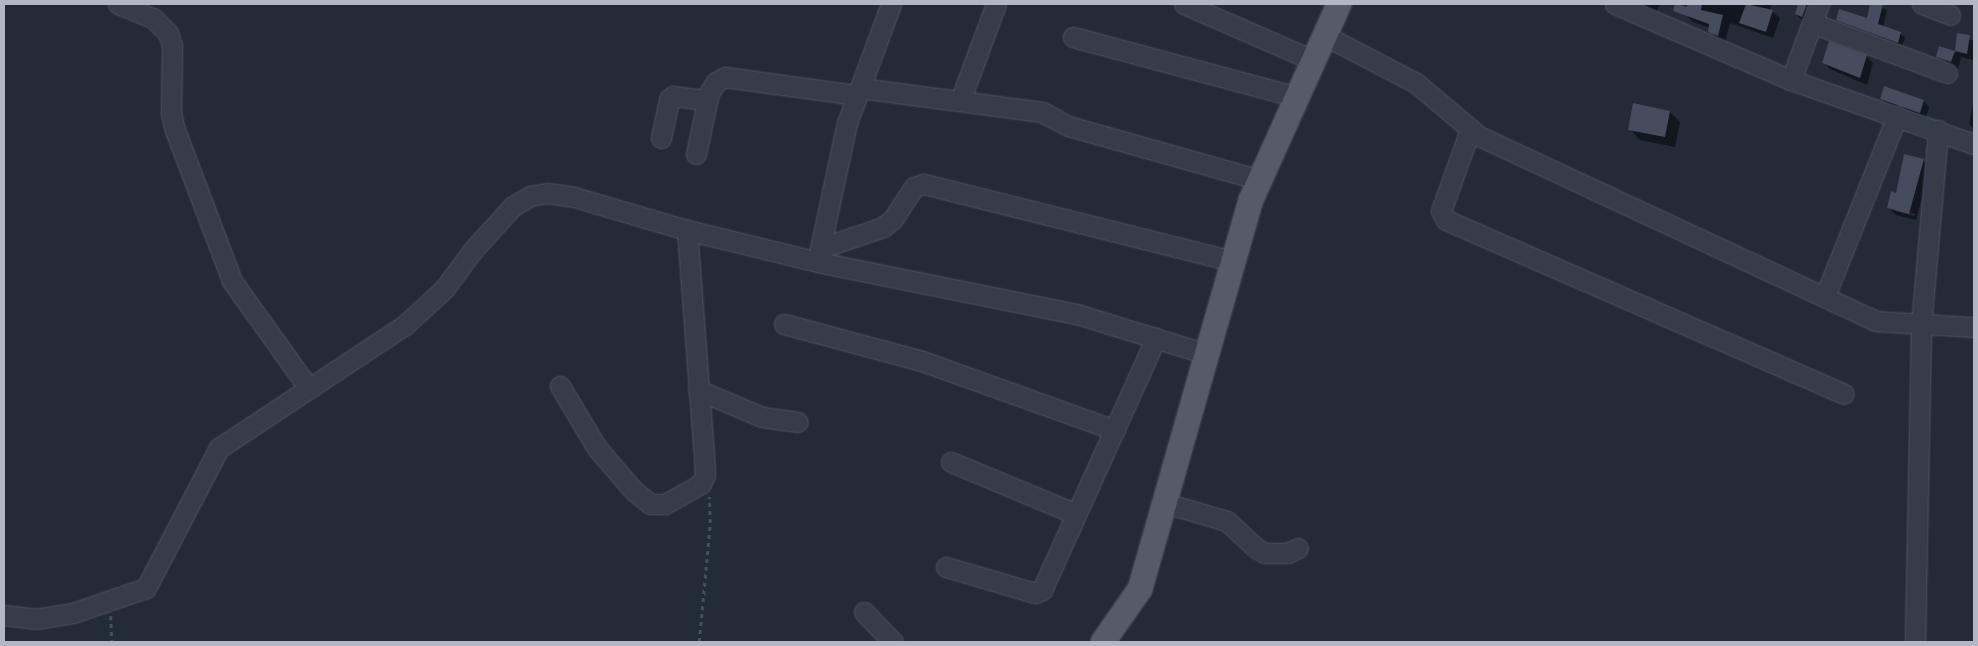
<!DOCTYPE html>
<html>
<head>
<meta charset="utf-8">
<style>
  body { margin:0 }
  #map { position:relative; width:1978px; height:646px; overflow:hidden; background:#232a38; font-family:"Golos Text",sans-serif }
  div>[style] { position:absolute }
  [style*='--x'] { left:calc(var(--x)*1px); top:calc(var(--y)*1px); width:calc(var(--w)*1px); rotate:calc(var(--a)*1deg) }
  .shadow>* { inset:0; background:#0007 }
  .building>* { inset:0; background:#444c5d }
  .path>* { height:2.5px; margin-top:-1.25px; transform-origin:0; background:repeating-linear-gradient(90deg,#425257 0 4px,transparent 0 8px) }
  .roads { filter:drop-shadow(0 0 1px #515764) drop-shadow(0 0 1px #515764) }
  .minor>* { height:19px; margin:-9.5px; padding:0 9.5px; transform-origin:9.5px; border-radius:9.5px; background:#363c49 }
  .major>* { height:24px; margin:-12px; padding:0 12px; transform-origin:12px; border-radius:12px; background:#545b69 }
  span { translate:-50% -50%; white-space:nowrap; text-align:center; line-height:1.15; -webkit-text-stroke:4px #1b212d; paint-order:stroke }
  .frame { position:absolute; inset:0; border:5px solid #b1b7c5; pointer-events:none }
</style>
</head>
<body>
<div id="map">
  <div class="shadow">
    <i style="clip-path:polygon(1639px 4px,1660px 4px,1656px 13px)"></i>
    <i style="clip-path:polygon(1690px 4px,1771px 4px,1770px 10px,1780px 18px,1773px 38px,1730px 23px,1725px 42px,1716px 38px,1710px 28px,1693px 22px,1686px 15px)"></i>
    <i style="clip-path:polygon(1799px 4px,1812px 4px,1803px 21px,1796px 14px)"></i>
    <i style="clip-path:polygon(1871px 4px,1887px 10px,1883px 27px,1900px 33px,1905px 38px,1902px 46px,1837px 19px,1868px 19px)"></i>
    <i style="clip-path:polygon(1958px 35px,1974px 41px,1974px 56px,1973px 60px,1961px 57px,1958px 69px,1938px 57px,1940px 48px,1956px 53px)"></i>
    <i style="clip-path:polygon(1866px 56px,1873px 63px,1867px 85px,1830px 69px,1823px 62px)"></i>
    <i style="clip-path:polygon(1881px 99px,1923px 101px,1929px 107px,1926px 118px,1887px 104px)"></i>
    <i style="clip-path:polygon(1974px 100px,1974px 129px,1969px 124px)"></i>
    <i style="clip-path:polygon(1670px 112px,1680px 122px,1675px 147px,1640px 140px,1630px 129px)"></i>
    <i style="clip-path:polygon(evenodd,1923px 160px,1930px 167px,1916px 220px,1896px 215px,1889px 208px,1923px 160px,1895px 209px,1915px 214px,1915px 216px,1895px 211px,1895px 209px)"></i>
  </div>
  <div class="building">
    <i style="clip-path:polygon(1675px 4px,1687px 7px,1688px 4px,1702px 4px,1701px 10px,1723px 15px,1718px 36px,1708px 32px,1709px 24px,1673px 11px)"></i>
    <i style="clip-path:polygon(1746px 4px,1773px 10px,1766px 32px,1739px 23px)"></i>
    <i style="clip-path:polygon(1798px 4px,1807px 4px,1802px 17px,1795px 14px)"></i>
    <i style="clip-path:polygon(1870px 4px,1883px 4px,1878px 24px,1901px 32px,1898px 43px,1836px 20px,1839px 9px,1867px 18px)"></i>
    <i style="clip-path:polygon(1957px 33px,1970px 35px,1967px 54px,1955px 51px)"></i>
    <i style="clip-path:polygon(1829px 41px,1867px 55px,1860px 78px,1822px 63px)"></i>
    <i style="clip-path:polygon(1939px 46px,1955px 51px,1951px 62px,1936px 57px)"></i>
    <i style="clip-path:polygon(1884px 86px,1924px 100px,1920px 113px,1880px 99px)"></i>
    <i style="clip-path:polygon(1633px 103px,1670px 111px,1665px 137px,1628px 130px)"></i>
    <i style="clip-path:polygon(1904px 154px,1924px 159px,1909px 214px,1887px 208px,1891px 191px,1896px 193px)"></i>
  </div>
  <div class="path">
    <i style="--x:111;--y:616;--w:26;--a:88"></i>
    <i style="--x:699;--y:642;--w:120;--a:-84.7"></i>
    <i style="--x:710;--y:523;--w:26;--a:-92"></i>
  </div>
  <div class="roads">
    <div class="minor">
      <i style="--x:118;--y:4;--w:38;--a:22"></i>
      <i style="--x:153;--y:18;--w:21;--a:45"></i>
      <i style="--x:168;--y:33;--w:13;--a:72"></i>
      <i style="--x:172;--y:45;--w:68;--a:90.8"></i>
      <i style="--x:171;--y:113;--w:17;--a:77"></i>
      <i style="--x:175;--y:130;--w:161;--a:69.3"></i>
      <i style="--x:232;--y:281;--w:130;--a:54.4"></i>
      <i style="--x:1184;--y:4;--w:141;--a:23.5"></i>
      <i style="--x:1615;--y:4;--w:192;--a:23.4"></i>
      <i style="--x:1791;--y:80;--w:194;--a:19.3"></i>
      <i style="--x:1922;--y:4;--w:30;--a:21"></i>
      <i style="--x:1812;--y:23;--w:144;--a:20.3"></i>
      <i style="--x:1324;--y:35;--w:104;--a:27.6"></i>
      <i style="--x:1416;--y:83;--w:82;--a:40.1"></i>
      <i style="--x:1479;--y:136;--w:437;--a:25"></i>
      <i style="--x:1875;--y:321;--w:99;--a:3.5"></i>
      <i style="--x:1073;--y:37;--w:232;--a:15"></i>
      <i style="--x:1791;--y:80;--w:81;--a:-69.8"></i>
      <i style="--x:860;--y:88;--w:184;--a:7.5"></i>
      <i style="--x:1042;--y:112;--w:30;--a:28"></i>
      <i style="--x:1068;--y:126;--w:199;--a:15.7"></i>
      <i style="--x:960;--y:101;--w:103;--a:-69.6"></i>
      <i style="--x:1470;--y:130;--w:86;--a:109.7"></i>
      <i style="--x:1441;--y:211;--w:10;--a:61"></i>
      <i style="--x:1446;--y:220;--w:434;--a:23.6"></i>
      <i style="--x:661;--y:138;--w:40;--a:-78"></i>
      <i style="--x:669;--y:99;--w:5;--a:-37"></i>
      <i style="--x:673;--y:96;--w:34;--a:7"></i>
      <i style="--x:696;--y:154;--w:62;--a:-78"></i>
      <i style="--x:709;--y:93;--w:13;--a:-58"></i>
      <i style="--x:716;--y:82;--w:10;--a:-29"></i>
      <i style="--x:725;--y:77;--w:133;--a:7.8"></i>
      <i style="--x:821;--y:248;--w:65;--a:-18.7"></i>
      <i style="--x:883;--y:227;--w:13;--a:-39"></i>
      <i style="--x:893;--y:219;--w:38;--a:-57"></i>
      <i style="--x:914;--y:187;--w:10;--a:-17"></i>
      <i style="--x:924;--y:184;--w:318;--a:14"></i>
      <i style="--x:818;--y:258;--w:138;--a:-77.9"></i>
      <i style="--x:847;--y:123;--w:127;--a:-69.7"></i>
      <i style="--x:1825;--y:296;--w:194;--a:-68.2"></i>
      <i style="--x:784;--y:324;--w:143;--a:15"></i>
      <i style="--x:922;--y:361;--w:205;--a:19.7"></i>
      <i style="--x:560;--y:386;--w:72;--a:59.2"></i>
      <i style="--x:597;--y:448;--w:55;--a:49.4"></i>
      <i style="--x:633;--y:490;--w:22;--a:39"></i>
      <i style="--x:650;--y:504;--w:15;--a:0"></i>
      <i style="--x:665;--y:504;--w:41;--a:-29.1"></i>
      <i style="--x:701;--y:484;--w:10;--a:-66"></i>
      <i style="--x:705;--y:475;--w:19;--a:-93"></i>
      <i style="--x:704;--y:456;--w:227;--a:-94.3"></i>
      <i style="--x:698;--y:390;--w:69;--a:22.9"></i>
      <i style="--x:762;--y:417;--w:36;--a:8"></i>
      <i style="--x:951;--y:462;--w:135;--a:22.6"></i>
      <i style="--x:1165;--y:503;--w:65;--a:16.2"></i>
      <i style="--x:1227;--y:521;--w:40;--a:43"></i>
      <i style="--x:1256;--y:548;--w:10;--a:29"></i>
      <i style="--x:1265;--y:553;--w:23;--a:0"></i>
      <i style="--x:1288;--y:553;--w:11;--a:-27"></i>
      <i style="--x:946;--y:567;--w:93;--a:16.3"></i>
      <i style="--x:1035;--y:593;--w:8;--a:-23"></i>
      <i style="--x:1042;--y:590;--w:277;--a:-65.7"></i>
      <i style="--x:864;--y:612;--w:42;--a:46"></i>
      <i style="--x:4;--y:615;--w:31;--a:7"></i>
      <i style="--x:35;--y:619;--w:38;--a:-9"></i>
      <i style="--x:73;--y:613;--w:77;--a:-18.9"></i>
      <i style="--x:146;--y:588;--w:158;--a:-62.5"></i>
      <i style="--x:219;--y:448;--w:224;--a:-33.5"></i>
      <i style="--x:406;--y:324;--w:52;--a:-42.6"></i>
      <i style="--x:444;--y:289;--w:49;--a:-53.4"></i>
      <i style="--x:473;--y:250;--w:59;--a:-47.7"></i>
      <i style="--x:513;--y:206;--w:20;--a:-30"></i>
      <i style="--x:530;--y:196;--w:17;--a:-10"></i>
      <i style="--x:547;--y:193;--w:27;--a:8"></i>
      <i style="--x:574;--y:197;--w:118;--a:16.3"></i>
      <i style="--x:687;--y:230;--w:135;--a:13.7"></i>
      <i style="--x:818;--y:262;--w:267;--a:11.4"></i>
      <i style="--x:1080;--y:315;--w:133;--a:17.1"></i>
      <i style="--x:1915;--y:642;--w:316;--a:-88.9"></i>
      <i style="--x:1921;--y:326;--w:197;--a:-85"></i>
    </div>
    <div class="major">
      <i style="--x:1103;--y:642;--w:65;--a:-55.1"></i>
      <i style="--x:1140;--y:589;--w:405;--a:-74.1"></i>
      <i style="--x:1251;--y:200;--w:215;--a:-65.8"></i>
    </div>
  </div>
  <div class="frame"></div>
</div>
</body>
</html>
